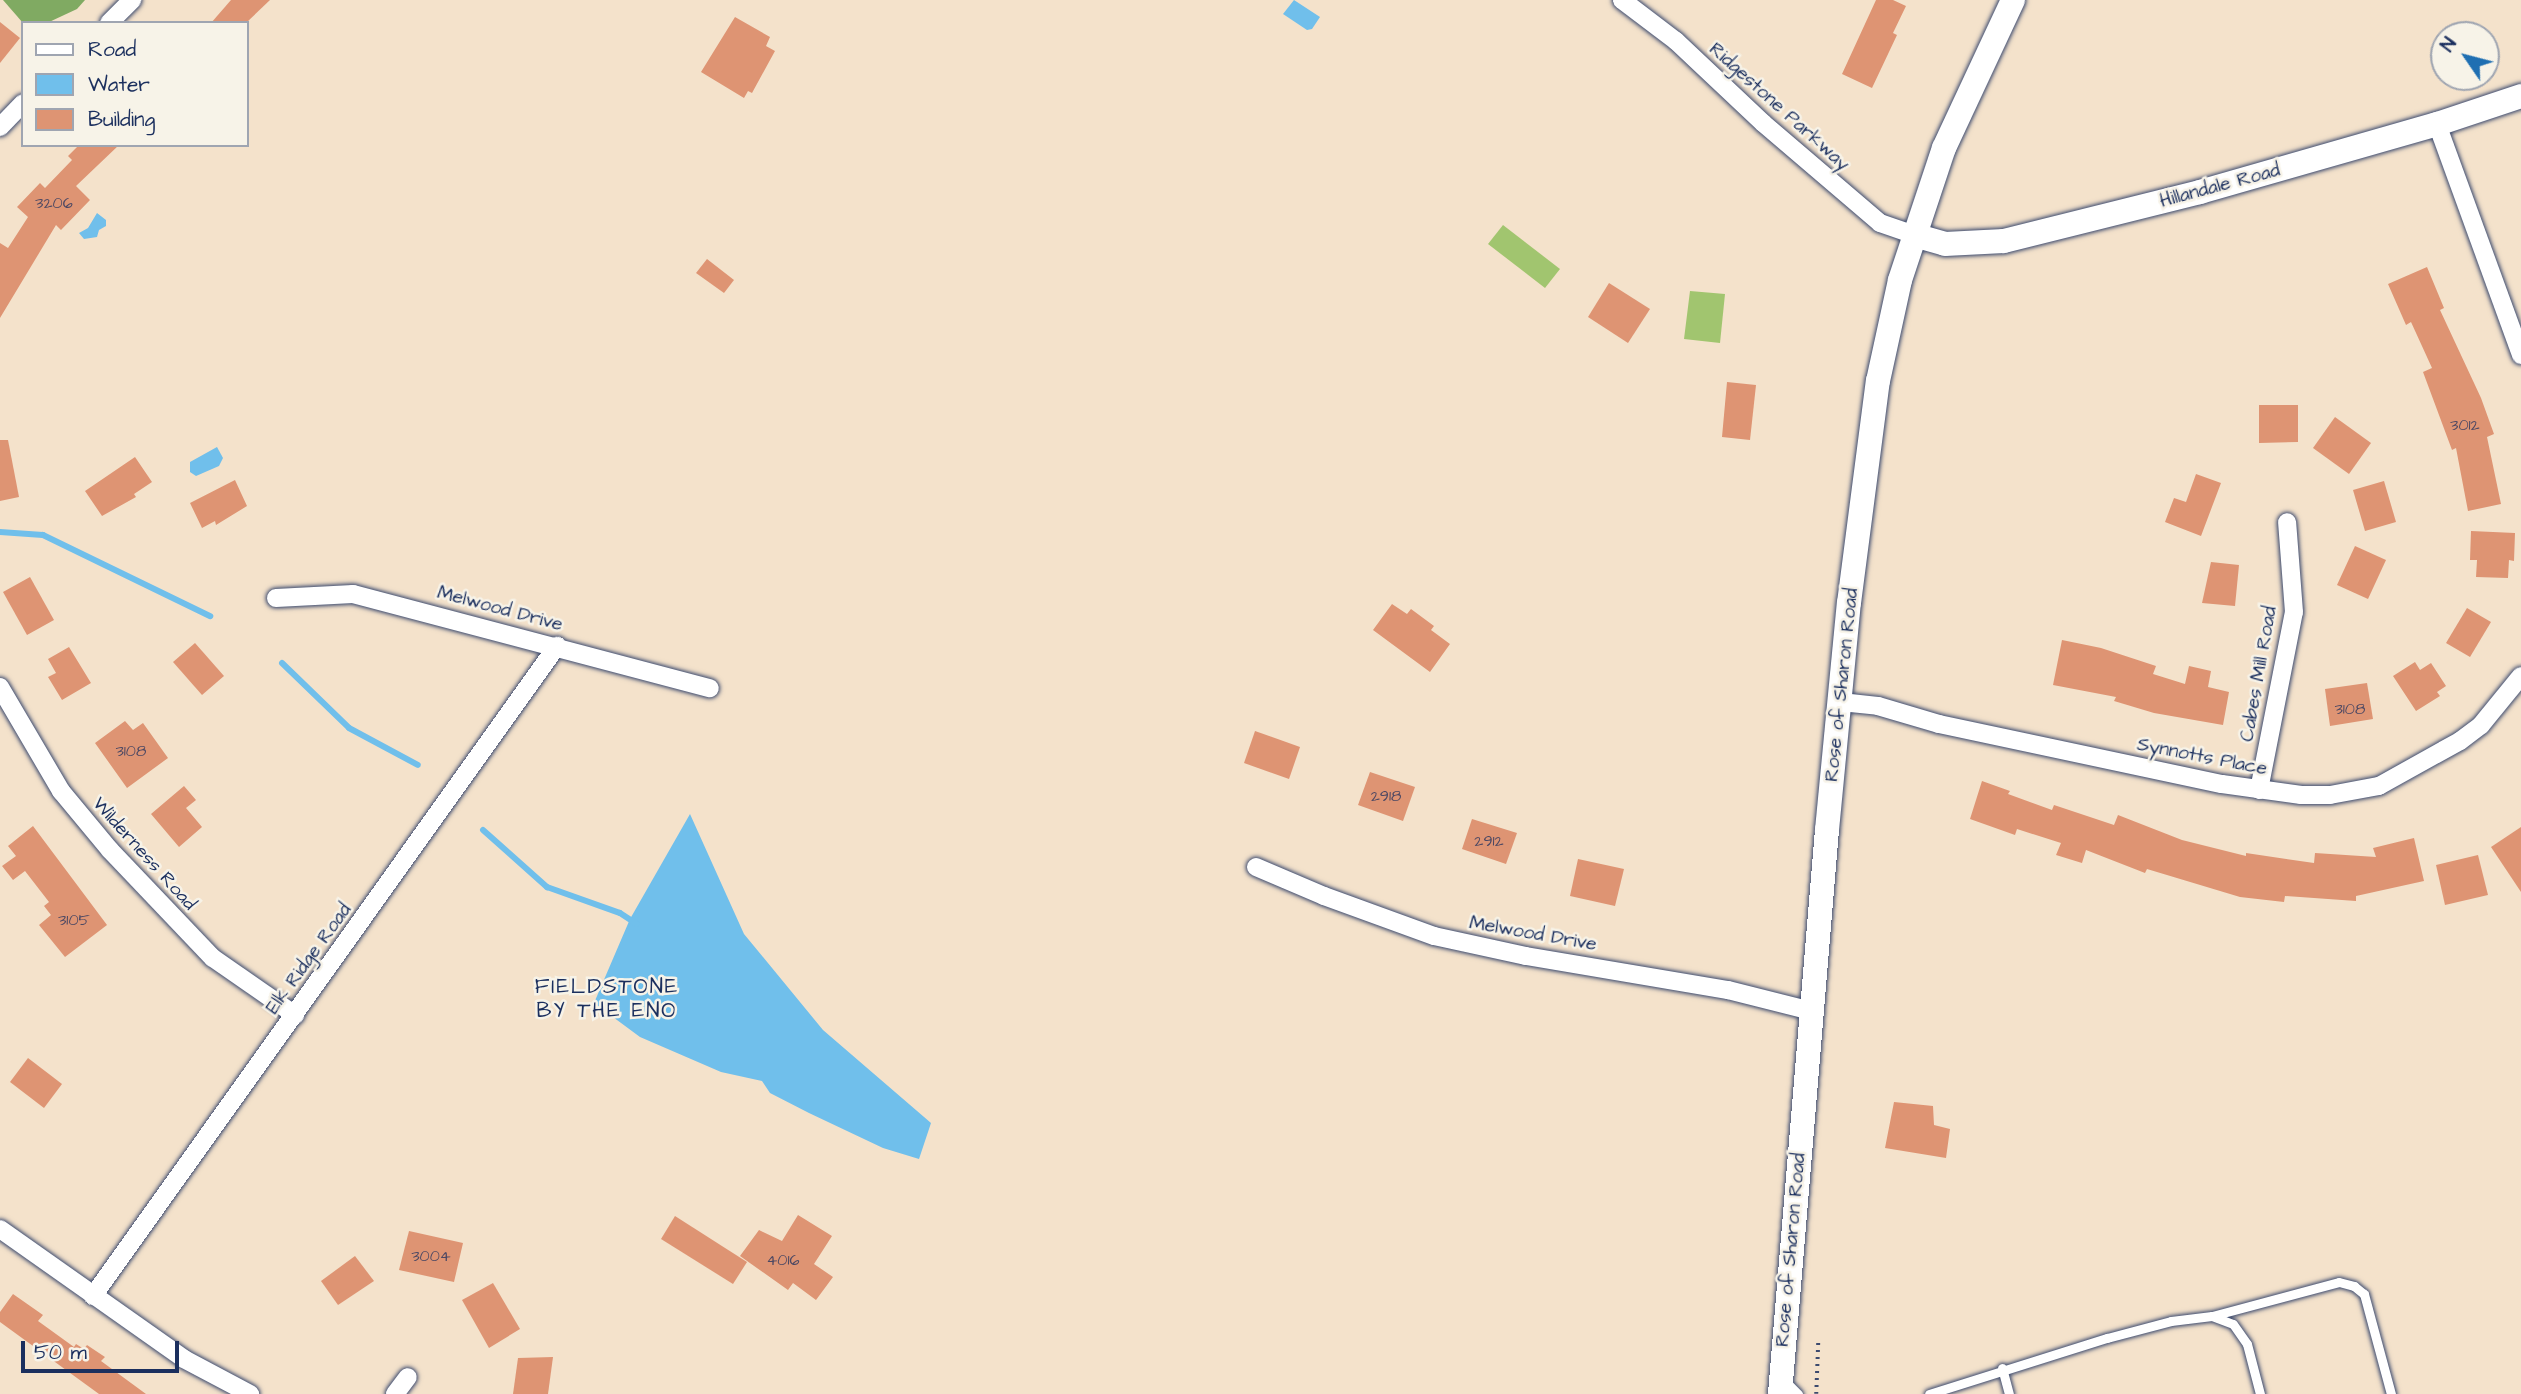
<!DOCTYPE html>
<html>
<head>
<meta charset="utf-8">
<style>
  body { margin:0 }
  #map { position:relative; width:2521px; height:1394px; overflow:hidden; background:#f4e2cb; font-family:"Architects Daughter",sans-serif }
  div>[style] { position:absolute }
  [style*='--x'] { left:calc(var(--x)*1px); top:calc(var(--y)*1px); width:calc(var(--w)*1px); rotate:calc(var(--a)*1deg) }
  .green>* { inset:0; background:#a1c56f }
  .forest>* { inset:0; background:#80aa62 }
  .water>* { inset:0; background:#70bfeb }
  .stream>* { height:6px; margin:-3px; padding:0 3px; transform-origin:3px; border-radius:3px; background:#70bfeb }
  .building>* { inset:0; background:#de9473 }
  .path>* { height:3.5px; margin-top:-1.75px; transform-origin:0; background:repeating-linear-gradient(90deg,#3c4a6e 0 2px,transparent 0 7px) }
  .roads { filter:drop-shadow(0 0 2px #3c4a6e) drop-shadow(0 0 2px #3c4a6e) }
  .lane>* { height:9px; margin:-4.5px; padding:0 4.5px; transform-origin:4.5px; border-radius:4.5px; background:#fff }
  .street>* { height:18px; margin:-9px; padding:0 9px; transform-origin:9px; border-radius:9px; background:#fff }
  .secondary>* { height:24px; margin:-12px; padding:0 12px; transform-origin:12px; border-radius:12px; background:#fff }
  span { translate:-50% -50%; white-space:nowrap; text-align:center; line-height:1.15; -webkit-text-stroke:5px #f7f3e8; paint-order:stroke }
  .number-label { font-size:16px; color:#4c4863 }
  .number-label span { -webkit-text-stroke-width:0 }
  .street-label { font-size:19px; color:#1b2f5e }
  .neighbourhood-label { font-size:21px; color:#1b2f5e; letter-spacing:2px }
  .legend { position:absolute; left:21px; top:21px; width:228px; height:126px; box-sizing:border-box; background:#f7f3e8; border:2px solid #9fa5b1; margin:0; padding:9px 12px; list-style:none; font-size:21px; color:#1b2f5e }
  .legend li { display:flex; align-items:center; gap:14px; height:35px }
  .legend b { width:35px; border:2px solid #9fa5b1 }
  .north { position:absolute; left:2430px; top:21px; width:70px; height:70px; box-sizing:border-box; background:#f7f3e8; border:2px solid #9fa5b1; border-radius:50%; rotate:305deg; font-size:19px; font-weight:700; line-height:28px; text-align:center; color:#1b2f5e }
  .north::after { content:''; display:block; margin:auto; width:24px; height:32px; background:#1f6fb2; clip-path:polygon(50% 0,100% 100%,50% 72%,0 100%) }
  .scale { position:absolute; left:21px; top:1341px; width:158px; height:32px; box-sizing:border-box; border:4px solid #1b2f5e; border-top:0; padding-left:9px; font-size:21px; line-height:24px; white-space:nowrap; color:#1b2f5e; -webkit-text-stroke:5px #f7f3e8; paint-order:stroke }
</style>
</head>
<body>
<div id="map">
  <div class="green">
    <i style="clip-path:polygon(1503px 225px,1560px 269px,1545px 288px,1488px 244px)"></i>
    <i style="clip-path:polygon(1690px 291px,1725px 294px,1720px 343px,1684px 339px)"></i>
  </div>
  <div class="forest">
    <i style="clip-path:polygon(3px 0,85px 0,77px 9px,47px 23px,23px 23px)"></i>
  </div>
  <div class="water">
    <i style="clip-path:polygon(1294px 0,1320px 17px,1312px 29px,1307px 30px,1283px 14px)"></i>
    <i style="clip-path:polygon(97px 213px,106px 220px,106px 226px,99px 230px,97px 237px,84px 239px,79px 233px,88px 228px)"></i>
    <i style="clip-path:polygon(217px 447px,223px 458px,219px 466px,196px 476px,190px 472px,190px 462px)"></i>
    <i style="clip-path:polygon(690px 814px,744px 934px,823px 1030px,931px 1123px,919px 1159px,883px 1148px,809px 1113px,770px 1093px,762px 1081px,721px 1072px,640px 1037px,594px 1003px,630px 919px)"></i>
  </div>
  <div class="stream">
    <i style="--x:0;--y:532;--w:43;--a:4"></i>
    <i style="--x:43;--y:535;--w:186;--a:25.9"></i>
    <i style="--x:282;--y:663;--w:93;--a:44.1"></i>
    <i style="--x:349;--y:728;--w:78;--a:28.2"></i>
    <i style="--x:483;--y:830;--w:86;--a:41.7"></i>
    <i style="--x:547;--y:887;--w:77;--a:19.6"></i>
    <i style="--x:620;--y:913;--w:20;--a:33"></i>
  </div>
  <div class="building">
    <i style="clip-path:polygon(231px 0,270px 0,246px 23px,211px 23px)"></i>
    <i style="clip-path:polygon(1876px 0,1893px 0,1906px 6px,1893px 33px,1897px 35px,1872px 88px,1842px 74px)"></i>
    <i style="clip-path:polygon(735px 17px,770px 37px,766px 46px,775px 51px,752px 93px,748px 91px,744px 98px,701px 72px)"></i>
    <i style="clip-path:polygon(0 22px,20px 38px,0 63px)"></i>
    <i style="clip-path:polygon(79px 145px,119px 145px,76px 186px,90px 200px,61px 230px,56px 225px,0 318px,0 243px,8px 248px,28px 217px,17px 207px,40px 183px,45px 188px,72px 160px,68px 156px)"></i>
    <i style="clip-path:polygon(707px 259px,734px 280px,724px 293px,696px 273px)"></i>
    <i style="clip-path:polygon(2427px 267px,2444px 308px,2440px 310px,2481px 398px,2494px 434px,2487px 437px,2501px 504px,2468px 511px,2456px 448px,2452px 450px,2423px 372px,2432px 368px,2411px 322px,2406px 325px,2388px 284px)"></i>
    <i style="clip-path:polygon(1609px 283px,1650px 309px,1628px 343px,1588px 317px)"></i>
    <i style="clip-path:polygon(1727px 382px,1756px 385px,1750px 440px,1722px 437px)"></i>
    <i style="clip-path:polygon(2259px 405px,2298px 405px,2298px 442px,2259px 443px)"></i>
    <i style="clip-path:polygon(2335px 417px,2371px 443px,2349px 474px,2313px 448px)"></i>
    <i style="clip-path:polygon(0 440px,8px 440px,19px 497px,0 501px)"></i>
    <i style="clip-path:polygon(135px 457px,152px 482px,134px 494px,136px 497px,102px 516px,85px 491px)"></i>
    <i style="clip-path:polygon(2196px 474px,2221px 483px,2201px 536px,2165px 522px,2174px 498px,2186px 502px)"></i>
    <i style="clip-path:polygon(235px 480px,247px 506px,216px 525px,215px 521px,202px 528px,190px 503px)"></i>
    <i style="clip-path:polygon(2384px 481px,2396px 522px,2365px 531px,2353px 490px)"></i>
    <i style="clip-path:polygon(2471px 531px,2515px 533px,2514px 561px,2509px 560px,2508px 578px,2476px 577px,2477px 560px,2470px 560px)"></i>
    <i style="clip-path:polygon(2355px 546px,2386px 560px,2368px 599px,2337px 585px)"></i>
    <i style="clip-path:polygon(2211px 562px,2239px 565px,2235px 606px,2202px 603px)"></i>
    <i style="clip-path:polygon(30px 577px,54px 620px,27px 635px,3px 592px)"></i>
    <i style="clip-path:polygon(1392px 604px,1407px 614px,1411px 609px,1434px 626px,1431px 630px,1450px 644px,1430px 672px,1373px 630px)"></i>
    <i style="clip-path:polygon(2467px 608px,2491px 622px,2470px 657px,2446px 643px)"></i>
    <i style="clip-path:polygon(2062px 640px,2101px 648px,2156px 666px,2153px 674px,2185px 684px,2189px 666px,2211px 671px,2208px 687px,2229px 692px,2223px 725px,2154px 713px,2114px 701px,2116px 697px,2053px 685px)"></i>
    <i style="clip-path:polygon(195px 643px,224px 676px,202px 695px,173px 662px)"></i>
    <i style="clip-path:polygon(69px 647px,91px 683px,62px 700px,48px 677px,56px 673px,48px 659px)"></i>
    <i style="clip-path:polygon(2415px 662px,2420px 670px,2431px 663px,2446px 686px,2437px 692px,2440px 696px,2416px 711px,2393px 676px)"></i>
    <i style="clip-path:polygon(2367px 683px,2373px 719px,2330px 726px,2325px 689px)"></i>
    <i style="clip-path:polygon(125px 721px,133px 730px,143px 723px,168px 758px,127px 788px,95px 743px)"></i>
    <i style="clip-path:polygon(1255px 731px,1300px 747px,1289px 779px,1244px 763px)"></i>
    <i style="clip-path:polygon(1370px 772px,1415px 787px,1403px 821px,1358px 805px)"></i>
    <i style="clip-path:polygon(1982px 781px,2010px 791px,2008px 794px,2052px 810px,2054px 805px,2114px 825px,2118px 815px,2182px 840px,2246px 856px,2246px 853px,2314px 863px,2315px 853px,2376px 857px,2373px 848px,2414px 838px,2424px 881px,2356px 896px,2356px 901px,2285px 896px,2284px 902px,2240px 897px,2147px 869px,2145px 873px,2086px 850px,2082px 863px,2056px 855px,2061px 843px,2017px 829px,2015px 835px,1970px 819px)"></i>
    <i style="clip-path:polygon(184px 786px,196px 800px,186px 808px,202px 827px,179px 847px,151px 814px)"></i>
    <i style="clip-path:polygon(1472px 819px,1517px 833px,1506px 864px,1462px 849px)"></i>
    <i style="clip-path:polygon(33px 826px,107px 925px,65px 957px,39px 925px,51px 915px,44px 906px,49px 902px,25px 871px,13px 880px,2px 866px,16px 856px,8px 846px)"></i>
    <i style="clip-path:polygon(2521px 827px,2521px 892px,2491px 847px)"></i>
    <i style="clip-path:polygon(2478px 855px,2488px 895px,2445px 905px,2436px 865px)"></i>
    <i style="clip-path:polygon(1578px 859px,1624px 869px,1615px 906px,1570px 896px)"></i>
    <i style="clip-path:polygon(28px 1058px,62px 1084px,44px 1108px,10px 1082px)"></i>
    <i style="clip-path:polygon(1894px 1102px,1933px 1106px,1934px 1125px,1950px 1129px,1946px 1158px,1885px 1148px)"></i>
    <i style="clip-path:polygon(798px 1215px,832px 1236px,814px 1264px,833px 1277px,816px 1300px,793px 1283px,788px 1290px,740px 1256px,759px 1230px,782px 1241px)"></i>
    <i style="clip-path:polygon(675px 1216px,747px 1262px,733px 1284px,661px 1239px)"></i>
    <i style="clip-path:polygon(409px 1231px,463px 1243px,454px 1282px,399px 1270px)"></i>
    <i style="clip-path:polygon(355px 1256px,374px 1281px,338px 1305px,321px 1281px)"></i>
    <i style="clip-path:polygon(493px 1283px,520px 1329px,489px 1348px,462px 1300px)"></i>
    <i style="clip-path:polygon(13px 1294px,43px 1315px,38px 1321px,74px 1347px,76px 1344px,84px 1349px,87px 1345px,105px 1357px,101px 1361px,146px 1394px,99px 1394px,0 1322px,0 1312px)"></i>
    <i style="clip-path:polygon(553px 1357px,548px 1394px,513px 1394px,518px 1358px)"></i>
  </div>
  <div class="path">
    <i style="--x:1816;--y:1394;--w:51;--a:-87.8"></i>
  </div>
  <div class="roads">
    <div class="lane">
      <i style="--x:2212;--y:1316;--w:22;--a:21"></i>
      <i style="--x:2233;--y:1324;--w:24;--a:55"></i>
      <i style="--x:2247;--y:1344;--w:52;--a:75.4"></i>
      <i style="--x:2002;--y:1368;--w:27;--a:75"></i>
      <i style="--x:1784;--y:1380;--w:20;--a:45"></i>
      <i style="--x:1929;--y:1394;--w:187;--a:-17.5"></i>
      <i style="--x:2107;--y:1338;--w:66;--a:-14.9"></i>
      <i style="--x:2171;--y:1321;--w:41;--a:-7"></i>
      <i style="--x:2212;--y:1316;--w:131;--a:-15"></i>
      <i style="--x:2339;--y:1282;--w:16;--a:15"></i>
      <i style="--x:2354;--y:1286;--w:13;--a:39"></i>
      <i style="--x:2364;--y:1294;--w:104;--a:74.9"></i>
    </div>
    <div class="street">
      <i style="--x:1622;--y:0;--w:68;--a:37.2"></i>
      <i style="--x:1676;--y:41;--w:120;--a:43.3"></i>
      <i style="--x:1763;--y:123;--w:154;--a:40.5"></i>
      <i style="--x:1880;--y:223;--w:36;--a:19"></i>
      <i style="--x:109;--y:23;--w:33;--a:-45"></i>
      <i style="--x:2437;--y:124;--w:246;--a:70"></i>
      <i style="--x:0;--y:127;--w:33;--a:-46"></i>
      <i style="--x:276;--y:598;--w:77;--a:-3"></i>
      <i style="--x:353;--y:594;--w:369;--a:14.8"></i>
      <i style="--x:0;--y:687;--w:121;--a:59.6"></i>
      <i style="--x:61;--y:791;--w:77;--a:50.3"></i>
      <i style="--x:110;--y:850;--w:149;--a:46.4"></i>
      <i style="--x:213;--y:958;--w:100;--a:34.8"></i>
      <i style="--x:1841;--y:702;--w:37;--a:6"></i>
      <i style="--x:1878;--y:706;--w:64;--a:16.4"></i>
      <i style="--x:1939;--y:724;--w:289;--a:12"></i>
      <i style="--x:2222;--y:784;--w:80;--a:7.9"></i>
      <i style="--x:2301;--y:795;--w:29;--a:0"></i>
      <i style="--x:2330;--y:795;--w:50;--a:-10.4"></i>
      <i style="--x:2379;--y:786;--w:93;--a:-29.1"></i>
      <i style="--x:2460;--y:741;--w:26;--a:-37"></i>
      <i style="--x:2481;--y:725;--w:63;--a:-50.8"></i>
      <i style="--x:2259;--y:790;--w:181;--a:-78.9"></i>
      <i style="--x:2294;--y:612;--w:90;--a:-94.4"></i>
      <i style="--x:1256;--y:867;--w:74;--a:23.1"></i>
      <i style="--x:1324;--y:896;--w:117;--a:20"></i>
      <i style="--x:1434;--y:936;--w:94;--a:12.3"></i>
      <i style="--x:1526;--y:956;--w:205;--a:9.6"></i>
      <i style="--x:1728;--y:990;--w:86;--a:14.2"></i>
      <i style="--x:0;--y:1229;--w:225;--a:35.2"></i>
      <i style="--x:184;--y:1359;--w:75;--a:27.9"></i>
      <i style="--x:93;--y:1296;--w:799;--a:-54.48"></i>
      <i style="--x:395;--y:1394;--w:21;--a:-53"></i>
    </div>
    <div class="secondary">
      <i style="--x:1914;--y:235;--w:32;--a:16"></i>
      <i style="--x:1945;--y:244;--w:59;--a:-2.9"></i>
      <i style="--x:2004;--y:241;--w:202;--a:-14"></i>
      <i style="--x:2200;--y:192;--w:247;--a:-16"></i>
      <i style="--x:2437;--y:124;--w:89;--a:-18.4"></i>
      <i style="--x:1780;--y:1394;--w:566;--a:-85.24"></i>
      <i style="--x:1827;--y:830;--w:228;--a:-84.5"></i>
      <i style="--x:1849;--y:603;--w:224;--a:-82.6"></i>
      <i style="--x:1878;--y:381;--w:103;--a:-77.7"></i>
      <i style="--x:1900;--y:280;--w:139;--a:-71.6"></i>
      <i style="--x:1944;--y:148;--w:163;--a:-65"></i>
    </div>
  </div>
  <div class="number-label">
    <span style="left:54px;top:203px">3206</span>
    <span style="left:2465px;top:425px">3012</span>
    <span style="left:2350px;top:709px">3108</span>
    <span style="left:131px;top:751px">3108</span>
    <span style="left:1386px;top:796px">2918</span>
    <span style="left:1489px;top:841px">2912</span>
    <span style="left:74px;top:920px">3105</span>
    <span style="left:431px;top:1256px">3004</span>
    <span style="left:783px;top:1260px">4016</span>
  </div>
  <div class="street-label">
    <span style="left:1779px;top:107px;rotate:42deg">Ridgestone Parkway</span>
    <span style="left:2220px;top:186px;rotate:-15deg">Hillandale Road</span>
    <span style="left:500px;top:609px;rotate:15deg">Melwood Drive</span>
    <span style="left:2259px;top:674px;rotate:-80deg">Cabes Mill Road</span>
    <span style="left:1842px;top:685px;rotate:-84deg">Rose of Sharon Road</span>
    <span style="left:2202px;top:757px;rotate:11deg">Synnotts Place</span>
    <span style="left:144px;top:854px;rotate:48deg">Wilderness Road</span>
    <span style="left:1533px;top:934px;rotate:10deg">Melwood Drive</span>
    <span style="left:309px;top:959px;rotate:-54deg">Elk Ridge Road</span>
    <span style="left:1791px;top:1250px;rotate:-85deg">Rose of Sharon Road</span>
  </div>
  <div class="neighbourhood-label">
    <span style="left:607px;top:999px">FIELDSTONE<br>BY THE ENO</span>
  </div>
  <ul class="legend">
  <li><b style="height:9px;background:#fff"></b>Road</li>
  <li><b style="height:19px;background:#70bfeb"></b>Water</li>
  <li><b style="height:19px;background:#de9473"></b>Building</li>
  </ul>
  <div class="north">N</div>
  <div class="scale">50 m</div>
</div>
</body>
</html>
